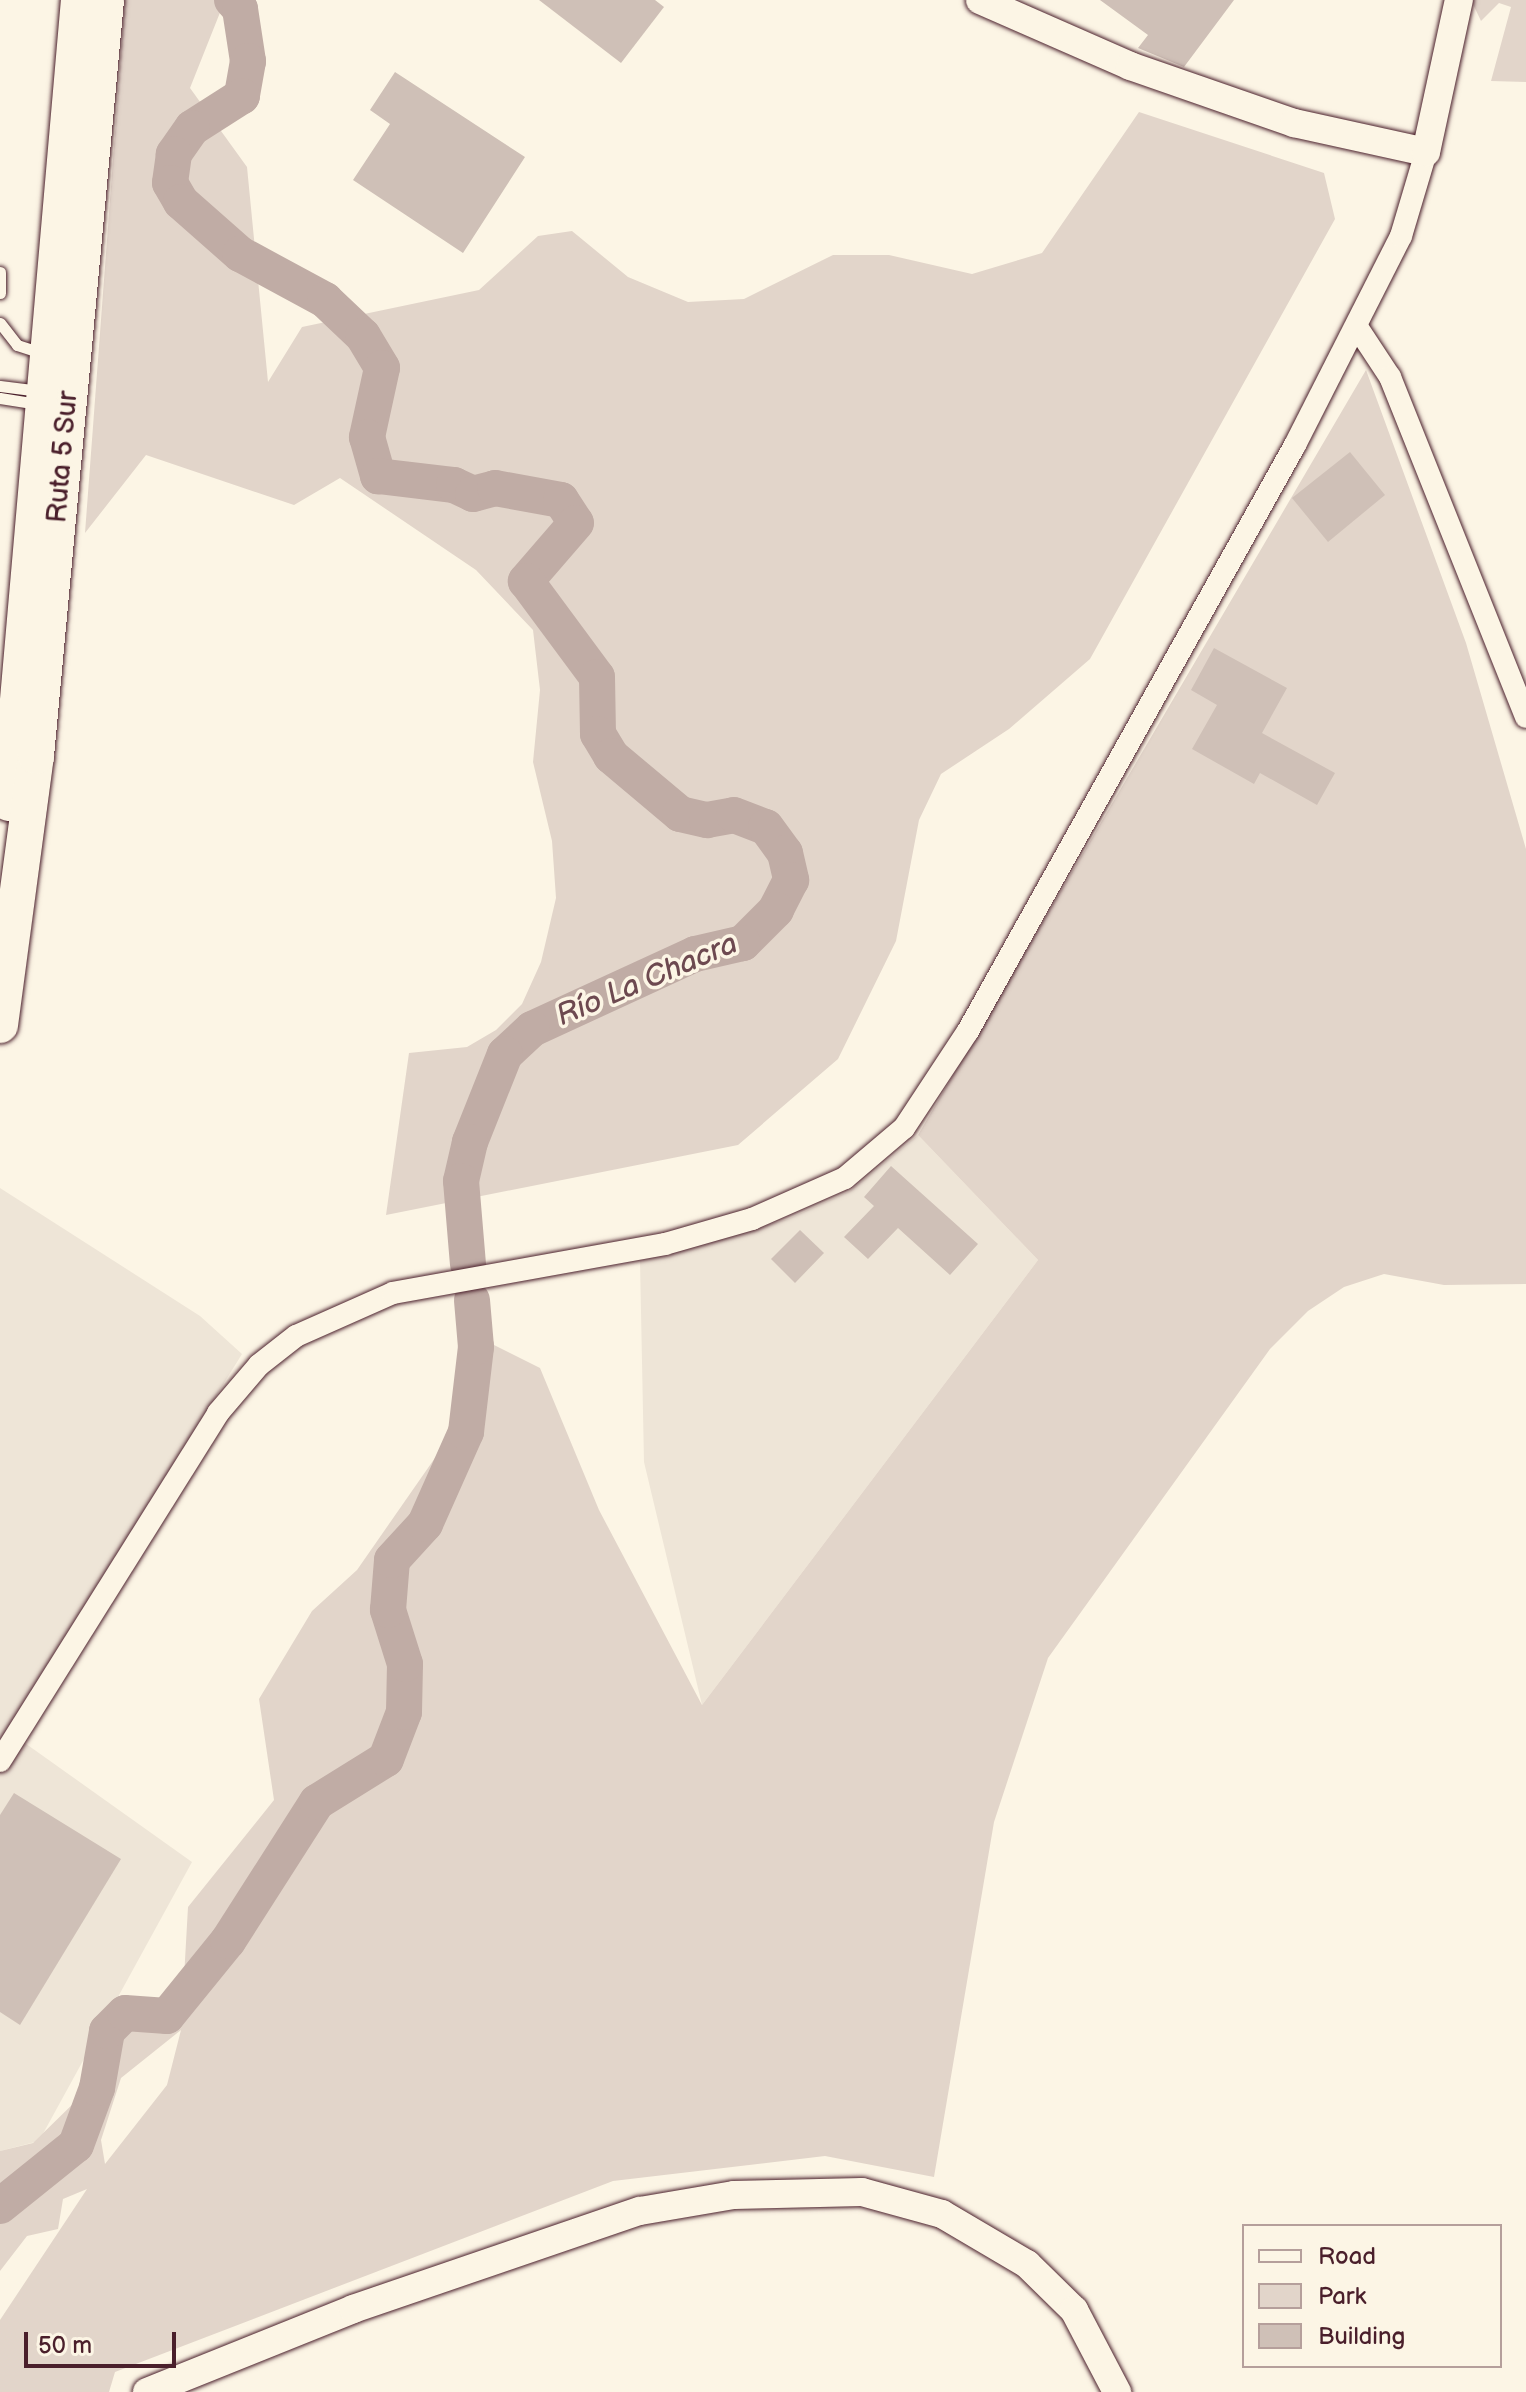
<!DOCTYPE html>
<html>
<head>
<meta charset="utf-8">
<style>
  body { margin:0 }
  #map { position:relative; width:1526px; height:2392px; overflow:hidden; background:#fcf5e5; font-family:"Balsamiq Sans",sans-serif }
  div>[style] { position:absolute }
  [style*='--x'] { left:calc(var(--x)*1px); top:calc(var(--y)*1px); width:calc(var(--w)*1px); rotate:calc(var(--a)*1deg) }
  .built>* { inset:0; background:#eee5d7 }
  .green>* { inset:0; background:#e2d5ca }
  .river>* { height:36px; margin:-18px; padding:0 18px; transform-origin:18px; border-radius:18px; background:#c0aca5 }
  .building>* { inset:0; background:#cfc0b7 }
  .roads { filter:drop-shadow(0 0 2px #4a1f2b) drop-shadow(0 0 2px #4a1f2b) }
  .service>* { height:11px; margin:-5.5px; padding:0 5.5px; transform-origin:5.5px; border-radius:5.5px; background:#fcf5e5 }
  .minor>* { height:22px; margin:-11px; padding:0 11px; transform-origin:11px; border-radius:11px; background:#fcf5e5 }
  .tertiary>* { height:28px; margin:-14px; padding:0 14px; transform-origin:14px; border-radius:14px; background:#fcf5e5 }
  .trunk>* { height:36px; margin:-18px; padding:0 18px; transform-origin:18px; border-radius:18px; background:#fcf5e5 }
  span { translate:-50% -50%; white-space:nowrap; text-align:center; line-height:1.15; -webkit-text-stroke:7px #fcf5e5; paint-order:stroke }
  .street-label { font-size:28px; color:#4a1f2b }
  .water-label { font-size:30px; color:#6d4950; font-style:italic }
  .legend { position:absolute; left:1242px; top:2224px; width:260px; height:144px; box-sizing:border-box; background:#fcf5e5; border:2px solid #b59f9b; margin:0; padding:10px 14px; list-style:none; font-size:24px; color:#4a1f2b }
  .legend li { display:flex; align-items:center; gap:16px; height:40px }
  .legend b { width:40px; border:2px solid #b59f9b }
  .scale { position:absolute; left:24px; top:2332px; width:152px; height:36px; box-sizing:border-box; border:4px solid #4a1f2b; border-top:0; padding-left:10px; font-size:24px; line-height:28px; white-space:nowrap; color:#4a1f2b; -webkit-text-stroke:6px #fcf5e5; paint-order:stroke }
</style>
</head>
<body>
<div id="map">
  <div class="built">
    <i style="clip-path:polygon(918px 1135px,1038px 1260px,702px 1705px,644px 1462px,640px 1261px,788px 1219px,850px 1191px)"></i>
    <i style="clip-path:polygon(0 1188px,200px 1316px,242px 1354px,8px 1731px,192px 1862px,39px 2141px,0 2151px)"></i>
  </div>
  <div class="green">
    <i style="clip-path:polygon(125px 0,225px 0,190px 88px,247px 167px,268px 382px,302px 327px,479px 290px,538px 236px,572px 231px,628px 277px,688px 302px,744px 299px,833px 255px,889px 255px,972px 274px,1042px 253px,1139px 112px,1324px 173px,1335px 219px,1090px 659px,1009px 729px,941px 774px,919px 820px,896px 941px,838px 1059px,738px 1145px,386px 1215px,409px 1053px,467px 1047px,496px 1030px,522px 1004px,541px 962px,556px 898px,552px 841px,533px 762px,540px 690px,533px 630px,476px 570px,340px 478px,294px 505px,146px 455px,85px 533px)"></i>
    <i style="clip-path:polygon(1471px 0,1526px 0,1526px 82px,1491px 81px,1511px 7px,1499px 3px,1481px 21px)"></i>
    <i style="clip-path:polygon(evenodd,1366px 370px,1466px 643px,1526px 849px,1526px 1284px,1444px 1285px,1384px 1274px,1344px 1287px,1308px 1311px,1270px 1349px,1048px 1658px,994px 1822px,934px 2177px,825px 2156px,613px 2181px,115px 2372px,109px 2392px,0 2392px,0 2320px,87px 2189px,63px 2199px,58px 2229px,27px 2236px,0 2271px,0 2151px,33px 2143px,82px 2095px,103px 2047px,125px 2016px,146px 2010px,170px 2019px,182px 2013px,188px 1907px,274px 1800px,259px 1699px,312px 1611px,357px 1570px,453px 1432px,494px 1345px,540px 1368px,599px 1510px,702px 1705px,1038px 1260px,918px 1135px,1366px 370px,181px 2030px,167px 2085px,105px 2164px,101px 2140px,121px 2078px,181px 2030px)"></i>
  </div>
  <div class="river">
    <i style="--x:232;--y:0;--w:12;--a:48"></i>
    <i style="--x:240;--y:9;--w:53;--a:81.3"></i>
    <i style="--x:248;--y:61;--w:36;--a:100"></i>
    <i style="--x:242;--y:96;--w:59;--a:147.4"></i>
    <i style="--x:192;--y:128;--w:32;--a:125"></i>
    <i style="--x:174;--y:154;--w:29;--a:98"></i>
    <i style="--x:170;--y:183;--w:22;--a:60"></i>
    <i style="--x:181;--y:202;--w:79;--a:41.4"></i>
    <i style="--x:240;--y:254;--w:97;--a:28.4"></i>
    <i style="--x:325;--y:300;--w:52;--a:43.5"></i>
    <i style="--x:363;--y:336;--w:37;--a:59"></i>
    <i style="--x:382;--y:368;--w:71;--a:102.3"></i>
    <i style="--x:367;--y:437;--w:41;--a:74.2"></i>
    <i style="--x:378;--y:476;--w:77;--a:6.8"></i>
    <i style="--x:454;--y:485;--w:21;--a:25"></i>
    <i style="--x:473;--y:494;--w:23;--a:-15"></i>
    <i style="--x:495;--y:488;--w:67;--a:10.3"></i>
    <i style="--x:561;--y:500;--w:27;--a:57"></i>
    <i style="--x:576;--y:523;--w:77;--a:130.8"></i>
    <i style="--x:526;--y:581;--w:119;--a:53.5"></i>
    <i style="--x:597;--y:677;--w:57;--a:89"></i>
    <i style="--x:598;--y:734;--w:26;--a:59"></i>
    <i style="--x:611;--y:756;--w:90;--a:40"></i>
    <i style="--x:680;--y:814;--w:28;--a:13"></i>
    <i style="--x:707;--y:820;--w:27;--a:-10"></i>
    <i style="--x:734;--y:815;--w:34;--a:21"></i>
    <i style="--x:766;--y:827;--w:32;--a:54"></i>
    <i style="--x:785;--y:853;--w:28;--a:77"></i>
    <i style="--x:791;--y:880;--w:34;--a:117"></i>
    <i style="--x:776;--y:910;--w:47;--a:135"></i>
    <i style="--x:743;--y:943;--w:49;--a:167.1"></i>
    <i style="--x:695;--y:954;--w:179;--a:155.3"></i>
    <i style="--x:532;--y:1029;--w:37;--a:137"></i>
    <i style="--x:505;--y:1054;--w:95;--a:111.7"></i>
    <i style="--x:470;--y:1142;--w:40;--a:103"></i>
    <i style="--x:461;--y:1181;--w:83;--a:85.2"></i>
    <i style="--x:0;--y:2206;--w:97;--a:-38.8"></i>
    <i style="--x:76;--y:2145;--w:61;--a:-69.8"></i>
    <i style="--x:97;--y:2088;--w:58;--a:-80"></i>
    <i style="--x:107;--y:2031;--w:25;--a:-45"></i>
    <i style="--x:125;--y:2013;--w:42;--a:4.1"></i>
    <i style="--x:167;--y:2016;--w:97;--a:-50.9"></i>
    <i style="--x:228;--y:1941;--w:165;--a:-57.4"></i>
    <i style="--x:317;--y:1802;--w:81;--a:-31.9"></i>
    <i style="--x:386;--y:1759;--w:50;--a:-69"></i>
    <i style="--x:404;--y:1712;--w:48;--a:-88.8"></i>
    <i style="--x:405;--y:1664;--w:57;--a:-107.5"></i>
    <i style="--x:388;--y:1610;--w:50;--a:-85.4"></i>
    <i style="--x:392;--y:1560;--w:49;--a:-47.5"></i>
    <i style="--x:425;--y:1524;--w:101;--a:-66"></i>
    <i style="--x:466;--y:1432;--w:86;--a:-83.3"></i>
    <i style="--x:476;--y:1347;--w:47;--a:-94.9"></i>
  </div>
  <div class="building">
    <i style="clip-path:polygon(539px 0,655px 0,664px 7px,621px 63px)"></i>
    <i style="clip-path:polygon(1100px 0,1234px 0,1184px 67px,1138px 48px,1148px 35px)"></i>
    <i style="clip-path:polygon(395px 72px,525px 157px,463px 253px,353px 180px,390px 124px,370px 110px)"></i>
    <i style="clip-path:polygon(1350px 452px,1385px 495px,1328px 542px,1292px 498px)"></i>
    <i style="clip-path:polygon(1214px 648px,1287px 688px,1262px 733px,1335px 773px,1317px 805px,1260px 773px,1254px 784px,1192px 749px,1217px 705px,1191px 690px)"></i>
    <i style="clip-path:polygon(891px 1166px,978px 1244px,950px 1275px,898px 1228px,868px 1259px,844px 1237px,874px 1206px,864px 1197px)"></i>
    <i style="clip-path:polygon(800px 1230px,824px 1253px,795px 1283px,771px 1259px)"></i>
    <i style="clip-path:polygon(14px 1793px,121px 1859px,20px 2025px,0 2012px,0 1815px)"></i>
  </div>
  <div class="roads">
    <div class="service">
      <i style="--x:0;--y:272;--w:21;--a:90"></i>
      <i style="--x:0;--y:323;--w:28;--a:52"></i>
      <i style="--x:17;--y:345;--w:26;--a:18"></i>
      <i style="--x:0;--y:386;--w:40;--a:7.1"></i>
      <i style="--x:0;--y:398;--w:39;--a:9"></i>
    </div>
    <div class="minor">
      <i style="--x:1357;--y:327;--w:60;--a:56.6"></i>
      <i style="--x:1390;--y:377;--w:366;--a:68.2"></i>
      <i style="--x:0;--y:1761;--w:411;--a:-57.9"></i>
      <i style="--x:218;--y:1413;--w:63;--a:-49.5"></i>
      <i style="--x:259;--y:1365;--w:47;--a:-38.1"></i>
      <i style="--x:296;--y:1336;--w:106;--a:-23.9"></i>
      <i style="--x:393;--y:1293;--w:276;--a:-10.2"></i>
      <i style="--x:665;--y:1244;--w:91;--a:-16"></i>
      <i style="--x:752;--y:1219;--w:102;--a:-23.8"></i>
      <i style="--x:845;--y:1178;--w:77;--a:-40.3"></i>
      <i style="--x:904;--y:1128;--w:116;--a:-56.6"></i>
      <i style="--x:968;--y:1031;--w:671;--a:-60.84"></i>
      <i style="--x:1295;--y:445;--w:234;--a:-63.1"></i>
      <i style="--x:1401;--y:236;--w:88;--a:-73.4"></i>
    </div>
    <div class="tertiary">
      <i style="--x:980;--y:0;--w:164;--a:23.7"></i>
      <i style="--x:1130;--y:66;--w:174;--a:19.2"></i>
      <i style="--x:1294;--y:123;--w:135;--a:12.4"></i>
      <i style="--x:1426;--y:152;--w:156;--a:-77.8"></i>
      <i style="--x:147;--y:2392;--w:222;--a:-21.9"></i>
      <i style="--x:353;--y:2309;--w:303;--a:-18.9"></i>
      <i style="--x:640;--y:2211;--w:95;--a:-9.7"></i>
      <i style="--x:734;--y:2195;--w:128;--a:-1.3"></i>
      <i style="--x:862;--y:2192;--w:83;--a:15.4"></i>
      <i style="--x:942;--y:2214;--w:99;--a:30.5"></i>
      <i style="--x:1027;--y:2264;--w:66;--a:44.4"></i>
      <i style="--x:1074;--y:2310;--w:93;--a:62.3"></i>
    </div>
    <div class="trunk">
      <i style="--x:9;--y:803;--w:806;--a:-85.02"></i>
      <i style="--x:0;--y:1025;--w:271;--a:-82.4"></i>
      <i style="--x:36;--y:756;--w:759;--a:-84.71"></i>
    </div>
  </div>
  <div class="street-label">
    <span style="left:63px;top:457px;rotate:-85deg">Ruta 5 Sur</span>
  </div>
  <div class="water-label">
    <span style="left:647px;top:980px;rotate:-23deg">Río La Chacra</span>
  </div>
  <ul class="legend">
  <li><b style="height:10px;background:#fcf5e5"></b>Road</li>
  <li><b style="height:22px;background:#e2d5ca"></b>Park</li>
  <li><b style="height:22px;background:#cfc0b7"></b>Building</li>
  </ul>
  <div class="scale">50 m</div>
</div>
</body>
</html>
